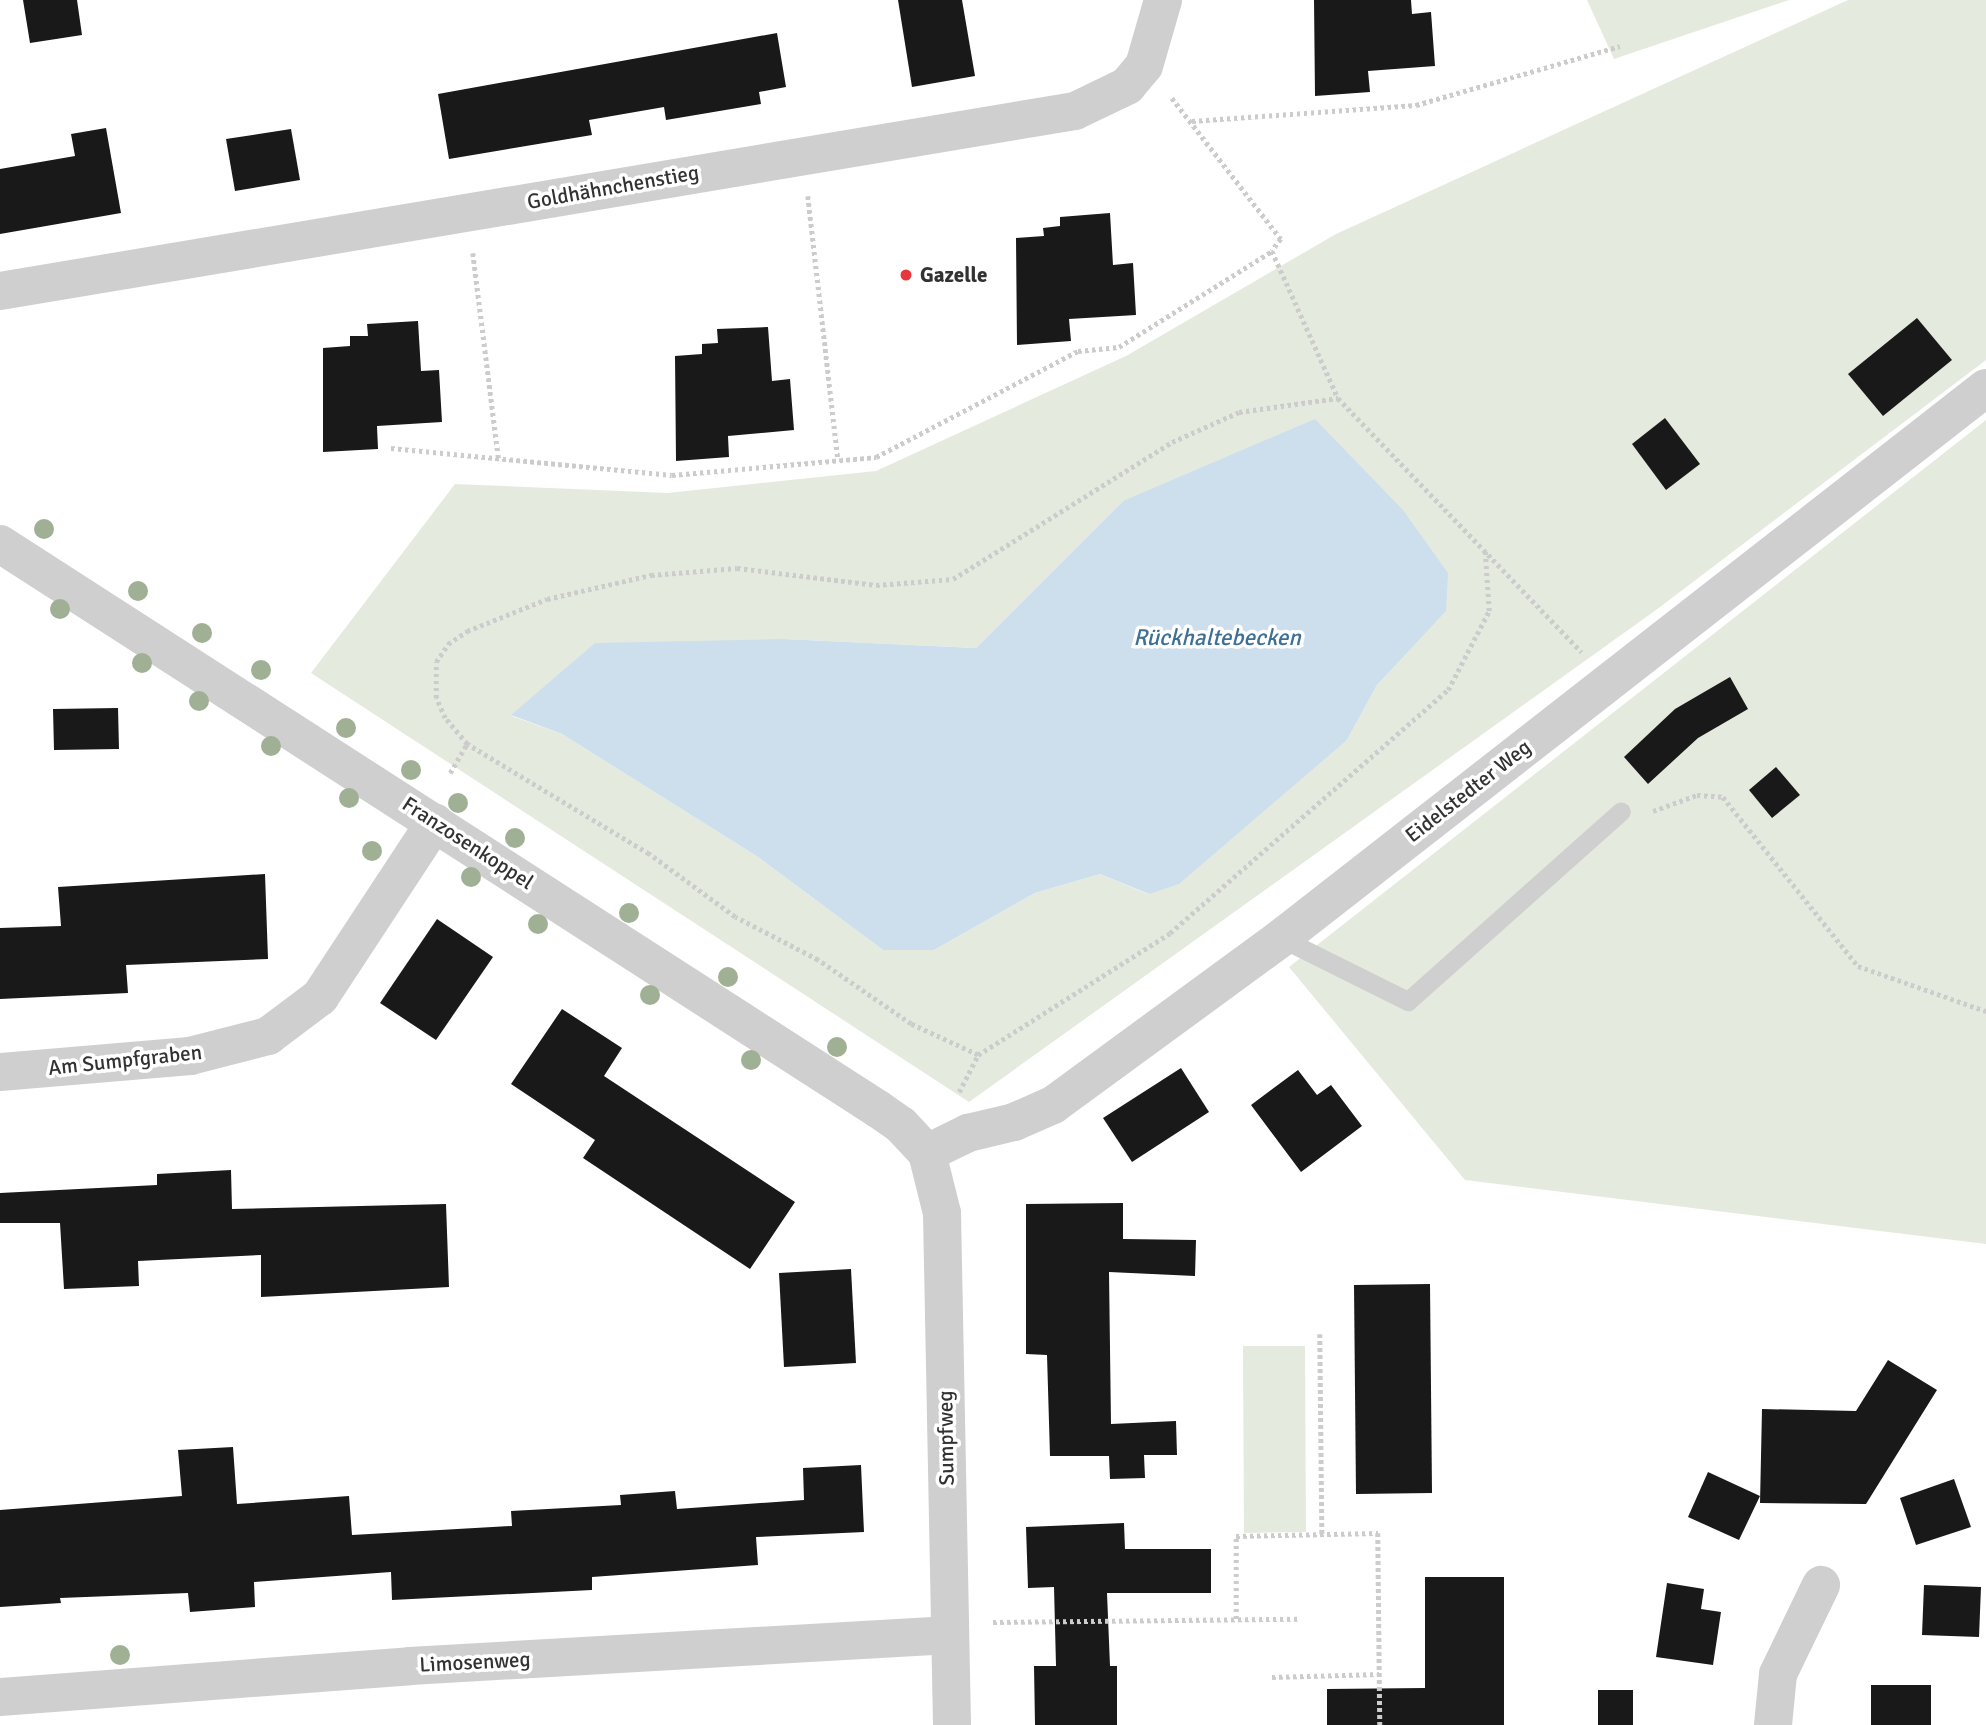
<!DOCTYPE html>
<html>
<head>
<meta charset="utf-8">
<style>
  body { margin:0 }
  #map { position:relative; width:1986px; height:1725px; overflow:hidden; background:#fff; font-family:Signika,sans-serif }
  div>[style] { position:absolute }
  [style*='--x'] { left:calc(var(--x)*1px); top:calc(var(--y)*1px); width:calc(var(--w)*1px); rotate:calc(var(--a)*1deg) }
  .green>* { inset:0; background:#e4ebde }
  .water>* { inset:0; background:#cddfed }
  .building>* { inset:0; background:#191919 }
  .path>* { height:4.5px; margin-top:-2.25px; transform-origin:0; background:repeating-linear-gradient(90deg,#ccc 0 3.5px,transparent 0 7px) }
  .lane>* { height:19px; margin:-9.5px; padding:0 9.5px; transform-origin:9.5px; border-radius:9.5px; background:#cfcfcf }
  .street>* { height:38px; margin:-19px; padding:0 19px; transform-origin:19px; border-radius:19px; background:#cfcfcf }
  .trees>* { width:20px; height:20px; margin:-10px; border-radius:50%; background:#a0b095 }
  .dots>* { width:19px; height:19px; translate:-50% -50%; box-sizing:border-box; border:4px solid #fff; border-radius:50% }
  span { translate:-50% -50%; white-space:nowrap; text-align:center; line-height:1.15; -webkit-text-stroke:7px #fff; paint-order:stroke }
  .street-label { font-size:21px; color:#323232 }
  .poi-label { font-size:21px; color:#323232; font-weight:700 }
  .left { translate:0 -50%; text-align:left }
  .water-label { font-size:23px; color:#3e7095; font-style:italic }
</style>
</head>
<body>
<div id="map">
  <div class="green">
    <i style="clip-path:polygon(1587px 0,1789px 0,1614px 59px)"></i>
    <i style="clip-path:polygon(evenodd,1848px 0,1986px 0,1986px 360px,1656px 610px,969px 1102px,311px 673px,455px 484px,668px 493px,876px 471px,1126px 356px,1336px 234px,1848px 0,1123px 501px,1445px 611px,1377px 685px,1347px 740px,1148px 894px,1100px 874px,1035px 893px,934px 950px,883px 950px,758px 857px,562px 734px,512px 716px,784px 639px,976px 648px,1123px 501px)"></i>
    <i style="clip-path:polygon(1986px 420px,1986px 1244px,1465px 1180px,1289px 967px)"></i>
    <i style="clip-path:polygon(1243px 1346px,1305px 1346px,1306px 1532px,1244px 1533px)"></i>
  </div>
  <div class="water">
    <i style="clip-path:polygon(1315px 419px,1403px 510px,1448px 573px,1446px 611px,1377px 685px,1347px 740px,1179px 884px,1149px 894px,1100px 874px,1035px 893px,934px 950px,883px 950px,758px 857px,562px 734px,511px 715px,595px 643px,784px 639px,976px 648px,1123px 501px)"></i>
  </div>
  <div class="building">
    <i style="clip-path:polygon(23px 0,77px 0,82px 35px,30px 43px)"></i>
    <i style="clip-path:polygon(898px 0,962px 0,975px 76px,912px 87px)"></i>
    <i style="clip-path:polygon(1314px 0,1411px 0,1412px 14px,1431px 12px,1435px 66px,1368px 71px,1370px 92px,1315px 96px)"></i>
    <i style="clip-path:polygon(777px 33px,786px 87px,759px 92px,761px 104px,666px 120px,664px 107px,589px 120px,592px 135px,449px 159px,438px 94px)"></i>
    <i style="clip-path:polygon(106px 128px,121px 213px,0 234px,0 169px,75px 156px,71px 134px)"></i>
    <i style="clip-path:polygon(291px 129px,300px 180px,235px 191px,226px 139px)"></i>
    <i style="clip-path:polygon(1110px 213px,1113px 265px,1133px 263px,1136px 315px,1069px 319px,1071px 341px,1017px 345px,1016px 238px,1044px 236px,1043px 228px,1060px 226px,1060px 217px)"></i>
    <i style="clip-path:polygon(1917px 318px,1952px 360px,1883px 416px,1848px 374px)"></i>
    <i style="clip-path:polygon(418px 321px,421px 371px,439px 370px,442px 422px,377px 426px,378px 449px,323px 452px,323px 348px,350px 346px,350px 336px,368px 336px,367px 324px)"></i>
    <i style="clip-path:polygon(768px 327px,772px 381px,790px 379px,794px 430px,728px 436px,729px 457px,676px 461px,675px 356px,702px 354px,702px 344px,718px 343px,717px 329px)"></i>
    <i style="clip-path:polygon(1665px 418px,1700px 464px,1666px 490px,1632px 444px)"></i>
    <i style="clip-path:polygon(1730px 677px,1748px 709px,1698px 738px,1648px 784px,1624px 757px,1675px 709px)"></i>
    <i style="clip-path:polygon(118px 708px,119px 749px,54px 750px,53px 709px)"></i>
    <i style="clip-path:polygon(1776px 767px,1800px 795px,1772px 818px,1749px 790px)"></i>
    <i style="clip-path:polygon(265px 874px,268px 959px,126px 965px,128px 993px,0 999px,0 928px,61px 926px,58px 887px)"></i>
    <i style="clip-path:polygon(437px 919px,493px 957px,436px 1040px,380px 1003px)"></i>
    <i style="clip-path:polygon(562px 1009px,622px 1048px,604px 1076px,795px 1202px,750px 1269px,583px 1158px,595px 1140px,511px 1084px)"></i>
    <i style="clip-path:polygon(1181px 1068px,1209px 1112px,1132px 1162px,1103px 1118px)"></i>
    <i style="clip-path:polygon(1298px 1070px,1317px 1095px,1331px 1085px,1362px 1126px,1301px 1172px,1251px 1105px)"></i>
    <i style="clip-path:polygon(231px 1170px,232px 1209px,446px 1204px,449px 1287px,261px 1297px,261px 1255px,138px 1261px,139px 1286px,64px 1289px,60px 1223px,0 1223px,0 1193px,157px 1185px,157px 1174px)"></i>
    <i style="clip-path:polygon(1123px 1203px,1123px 1239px,1196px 1240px,1195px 1276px,1109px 1272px,1111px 1424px,1176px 1421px,1177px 1455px,1144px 1455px,1145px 1478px,1110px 1479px,1109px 1456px,1050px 1456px,1047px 1355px,1026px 1354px,1026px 1204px)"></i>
    <i style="clip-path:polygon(851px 1269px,856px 1363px,784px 1367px,779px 1273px)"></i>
    <i style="clip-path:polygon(1430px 1284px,1432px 1493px,1356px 1494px,1354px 1285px)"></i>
    <i style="clip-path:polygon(1888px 1360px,1937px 1390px,1866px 1504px,1760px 1503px,1762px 1409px,1856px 1411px)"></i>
    <i style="clip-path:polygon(233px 1447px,237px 1504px,349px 1496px,352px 1535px,512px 1526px,511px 1511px,621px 1505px,620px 1495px,675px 1491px,677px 1509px,804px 1500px,803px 1468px,861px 1465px,864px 1532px,756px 1537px,758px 1565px,592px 1577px,592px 1590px,392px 1600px,391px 1572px,254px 1582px,255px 1607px,190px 1612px,188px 1593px,60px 1598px,61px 1603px,0 1607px,0 1510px,182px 1496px,178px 1450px)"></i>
    <i style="clip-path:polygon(1708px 1472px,1760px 1496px,1739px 1540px,1688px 1517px)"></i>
    <i style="clip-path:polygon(1954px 1479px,1971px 1527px,1916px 1545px,1900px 1498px)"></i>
    <i style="clip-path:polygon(1124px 1523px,1125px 1549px,1211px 1549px,1211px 1593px,1107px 1593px,1110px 1666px,1117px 1666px,1117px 1725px,1035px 1725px,1034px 1666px,1056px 1666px,1054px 1587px,1028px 1588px,1026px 1527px)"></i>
    <i style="clip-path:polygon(1425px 1577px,1504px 1577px,1504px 1725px,1327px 1725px,1327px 1689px,1425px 1688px)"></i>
    <i style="clip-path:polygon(1667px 1583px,1704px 1589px,1701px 1609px,1721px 1612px,1713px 1665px,1656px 1657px)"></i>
    <i style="clip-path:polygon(1924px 1585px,1981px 1587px,1979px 1637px,1922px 1635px)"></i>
    <i style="clip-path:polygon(1871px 1685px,1931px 1685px,1931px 1725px,1871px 1725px)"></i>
    <i style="clip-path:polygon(1598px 1690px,1633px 1690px,1633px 1725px,1598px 1725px)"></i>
  </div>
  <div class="path">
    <i style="--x:1172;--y:98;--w:178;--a:52.3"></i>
    <i style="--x:1281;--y:239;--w:15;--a:127"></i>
    <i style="--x:1272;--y:251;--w:161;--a:65.8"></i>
    <i style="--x:1338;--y:398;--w:352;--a:46.2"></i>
    <i style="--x:1192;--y:121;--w:225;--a:-4.1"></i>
    <i style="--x:1416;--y:105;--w:212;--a:-16.1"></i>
    <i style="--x:808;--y:196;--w:264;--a:83.5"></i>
    <i style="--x:473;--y:253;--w:210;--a:82.9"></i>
    <i style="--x:391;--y:448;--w:282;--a:5.5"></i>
    <i style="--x:672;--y:475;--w:205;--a:-5"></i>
    <i style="--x:876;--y:457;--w:228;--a:-27.7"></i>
    <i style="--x:1078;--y:351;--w:41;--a:-5.6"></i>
    <i style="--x:1119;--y:347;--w:181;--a:-32.1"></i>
    <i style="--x:450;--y:773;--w:34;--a:-60"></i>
    <i style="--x:1653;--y:811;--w:47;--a:-20"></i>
    <i style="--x:1697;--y:795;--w:26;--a:4"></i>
    <i style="--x:1723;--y:797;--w:216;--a:51.4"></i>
    <i style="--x:1858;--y:966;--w:136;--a:19.4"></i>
    <i style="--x:978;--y:1055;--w:74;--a:-155.2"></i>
    <i style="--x:911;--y:1024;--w:113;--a:-145.5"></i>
    <i style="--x:818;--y:960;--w:93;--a:-152.6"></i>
    <i style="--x:735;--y:917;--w:107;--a:-143.8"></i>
    <i style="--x:649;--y:854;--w:213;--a:-148.9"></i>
    <i style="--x:467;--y:744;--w:34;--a:-130"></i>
    <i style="--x:445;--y:718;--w:22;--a:-114"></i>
    <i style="--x:436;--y:698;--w:36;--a:-90"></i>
    <i style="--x:436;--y:662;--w:22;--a:-56"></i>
    <i style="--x:448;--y:644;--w:23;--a:-34"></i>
    <i style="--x:467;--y:631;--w:86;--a:-21.8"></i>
    <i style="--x:547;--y:599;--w:107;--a:-13"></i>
    <i style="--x:651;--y:575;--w:86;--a:-4.7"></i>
    <i style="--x:737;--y:568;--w:140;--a:7"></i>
    <i style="--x:876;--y:585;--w:77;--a:-4.5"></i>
    <i style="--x:953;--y:579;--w:258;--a:-32"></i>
    <i style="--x:1172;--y:442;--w:73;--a:-24.1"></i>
    <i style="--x:1239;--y:412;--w:100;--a:-8"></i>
    <i style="--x:959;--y:1092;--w:42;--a:-62.8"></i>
    <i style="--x:978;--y:1055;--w:227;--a:-32.4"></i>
    <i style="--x:1170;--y:933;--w:369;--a:-41.2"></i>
    <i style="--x:1448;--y:690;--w:89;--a:-62.6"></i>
    <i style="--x:1489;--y:611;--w:60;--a:-93.8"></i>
    <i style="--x:1320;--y:1334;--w:200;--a:89.4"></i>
    <i style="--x:1236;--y:1619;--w:83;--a:-90"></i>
    <i style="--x:1236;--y:1536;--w:142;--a:-1.2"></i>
    <i style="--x:1378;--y:1533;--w:192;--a:89.4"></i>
    <i style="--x:993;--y:1622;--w:306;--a:-0.6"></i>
    <i style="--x:1272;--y:1677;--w:107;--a:-1.6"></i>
  </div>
  <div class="lane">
    <i style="--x:1281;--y:938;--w:142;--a:26.4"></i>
    <i style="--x:1408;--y:1001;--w:285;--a:-41.7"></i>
  </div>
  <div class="street">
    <i style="--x:0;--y:291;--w:1090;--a:-9.51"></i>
    <i style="--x:1075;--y:111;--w:58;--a:-25.7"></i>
    <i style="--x:1127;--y:86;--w:26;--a:-50"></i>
    <i style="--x:1144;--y:66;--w:69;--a:-73.9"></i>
    <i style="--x:0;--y:544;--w:1044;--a:32.76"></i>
    <i style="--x:878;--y:1109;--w:28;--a:35"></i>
    <i style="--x:901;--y:1125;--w:38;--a:47"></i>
    <i style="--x:927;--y:1153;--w:62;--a:76"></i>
    <i style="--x:942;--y:1213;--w:512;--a:88.88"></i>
    <i style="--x:0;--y:1072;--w:191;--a:-4.8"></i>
    <i style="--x:190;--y:1056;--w:81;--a:-14.4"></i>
    <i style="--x:268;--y:1036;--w:65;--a:-36.9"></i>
    <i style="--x:320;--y:997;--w:209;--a:-56.7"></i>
    <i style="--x:927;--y:1153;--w:46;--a:-26"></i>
    <i style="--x:968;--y:1133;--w:47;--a:-13.4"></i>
    <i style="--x:1014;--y:1122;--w:43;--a:-23.6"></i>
    <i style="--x:1053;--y:1105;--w:283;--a:-36.2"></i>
    <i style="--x:1281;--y:938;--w:894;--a:-37.96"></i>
    <i style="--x:0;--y:1697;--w:411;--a:-4.3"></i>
    <i style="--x:410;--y:1666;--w:541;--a:-3.29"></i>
    <i style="--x:1773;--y:1725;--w:51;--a:-84.4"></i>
    <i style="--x:1778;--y:1674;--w:99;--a:-64.2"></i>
  </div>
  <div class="trees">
    <i style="left:44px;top:529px"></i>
    <i style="left:138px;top:591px"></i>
    <i style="left:60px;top:609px"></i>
    <i style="left:202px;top:633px"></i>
    <i style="left:142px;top:663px"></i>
    <i style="left:261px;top:670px"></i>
    <i style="left:199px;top:701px"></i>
    <i style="left:346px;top:728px"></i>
    <i style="left:271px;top:746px"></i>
    <i style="left:411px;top:770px"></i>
    <i style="left:349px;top:798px"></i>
    <i style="left:458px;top:803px"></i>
    <i style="left:515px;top:838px"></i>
    <i style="left:372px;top:851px"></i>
    <i style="left:471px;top:877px"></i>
    <i style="left:629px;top:913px"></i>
    <i style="left:538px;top:924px"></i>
    <i style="left:728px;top:977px"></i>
    <i style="left:650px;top:995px"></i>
    <i style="left:837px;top:1047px"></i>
    <i style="left:751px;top:1060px"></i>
    <i style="left:120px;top:1655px"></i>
  </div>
  <div class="dots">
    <i style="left:906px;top:275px;background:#e6373c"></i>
  </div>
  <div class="street-label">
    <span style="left:613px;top:187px;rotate:-10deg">Goldhähnchenstieg</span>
    <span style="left:1468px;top:791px;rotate:-38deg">Eidelstedter Weg</span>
    <span style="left:468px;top:843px;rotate:33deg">Franzosenkoppel</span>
    <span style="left:125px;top:1060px;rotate:-6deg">Am Sumpfgraben</span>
    <span style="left:946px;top:1438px;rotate:-91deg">Sumpfweg</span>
    <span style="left:475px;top:1662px;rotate:-3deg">Limosenweg</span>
  </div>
  <div class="poi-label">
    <span class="left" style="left:920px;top:275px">Gazelle</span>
  </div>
  <div class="water-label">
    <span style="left:1217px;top:638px">Rückhaltebecken</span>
  </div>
</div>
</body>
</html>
